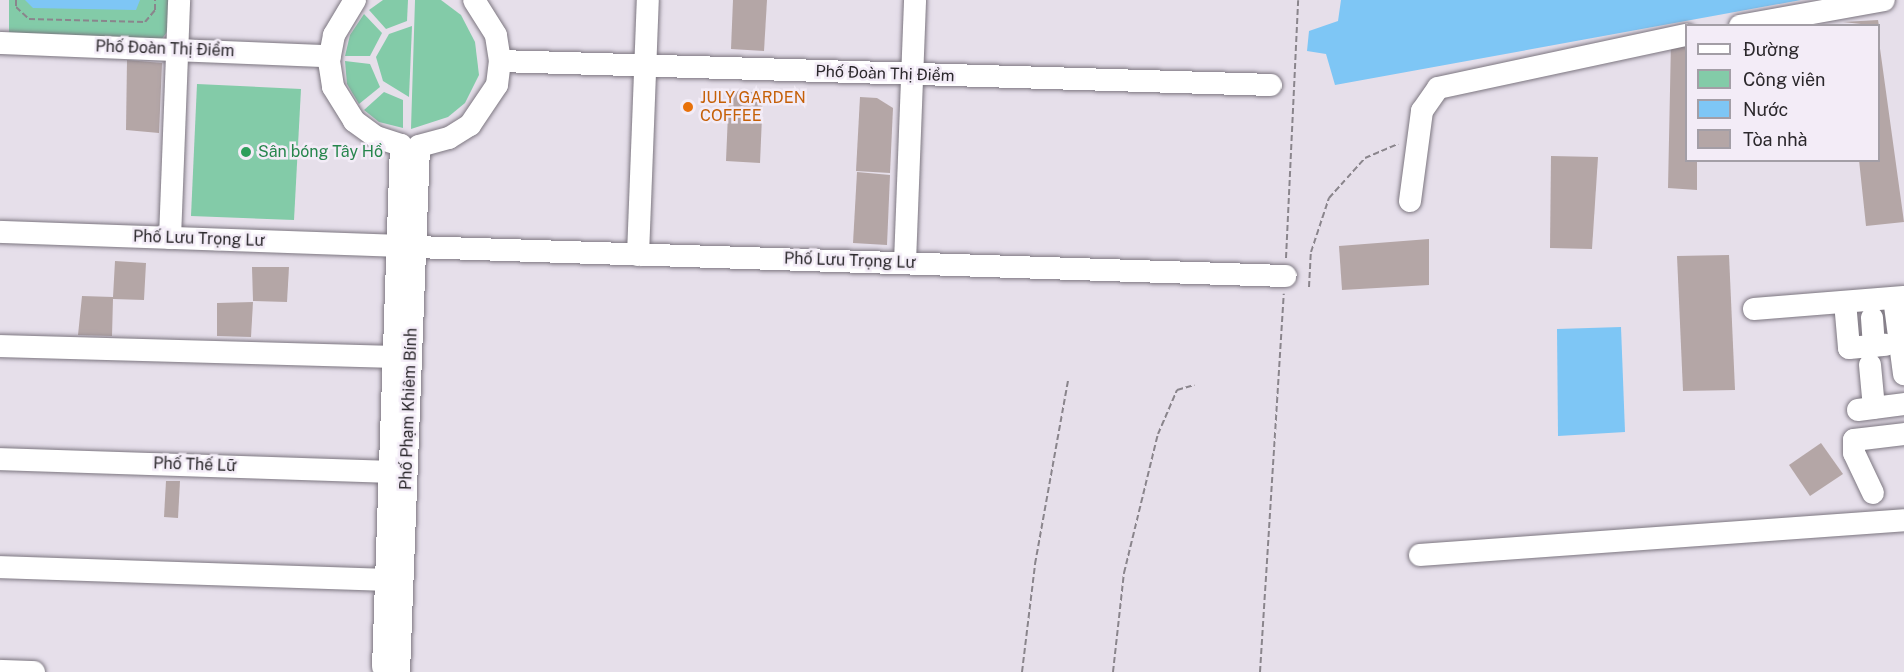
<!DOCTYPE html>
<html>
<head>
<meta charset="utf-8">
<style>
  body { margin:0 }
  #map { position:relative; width:1904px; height:672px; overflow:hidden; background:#e6dfea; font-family:"Public Sans",sans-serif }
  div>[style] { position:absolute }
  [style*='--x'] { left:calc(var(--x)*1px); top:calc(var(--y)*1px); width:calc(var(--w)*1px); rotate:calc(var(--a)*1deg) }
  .green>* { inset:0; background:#83cba8 }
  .water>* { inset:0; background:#7ec6f5 }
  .building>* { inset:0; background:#b4a6a6 }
  .path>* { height:2px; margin-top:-1px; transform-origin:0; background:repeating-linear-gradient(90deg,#8a858c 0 6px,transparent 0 9px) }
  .roads { filter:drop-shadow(0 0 2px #7c7680) drop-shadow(0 0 2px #7c7680) }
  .minor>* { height:22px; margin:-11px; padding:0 11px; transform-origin:11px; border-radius:11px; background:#fff }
  .dots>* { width:16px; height:16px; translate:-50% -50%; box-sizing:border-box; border:3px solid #f3ecf7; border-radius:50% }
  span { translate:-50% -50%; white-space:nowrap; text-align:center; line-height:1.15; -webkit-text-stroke:5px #f3ecf7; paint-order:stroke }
  .street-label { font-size:16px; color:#2b282c }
  .food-label { font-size:16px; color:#c56008 }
  .left { translate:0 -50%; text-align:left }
  .leisure-label { font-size:16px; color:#27864d }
  .legend { position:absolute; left:1685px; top:24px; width:195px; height:138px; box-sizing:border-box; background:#f3ecf7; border:2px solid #a39ea6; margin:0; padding:8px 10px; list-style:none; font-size:18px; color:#2b282c }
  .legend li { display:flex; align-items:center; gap:12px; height:30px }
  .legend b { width:30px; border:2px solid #a39ea6 }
</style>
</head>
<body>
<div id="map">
  <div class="green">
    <i style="clip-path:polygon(9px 0,172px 0,170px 28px,161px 40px,9px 37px)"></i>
    <i style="clip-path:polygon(383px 0,408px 0,407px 21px,386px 29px,369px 10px)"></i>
    <i style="clip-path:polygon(415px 0,441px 0,461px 15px,475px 42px,479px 75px,465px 103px,448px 117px,411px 129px)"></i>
    <i style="clip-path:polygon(364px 14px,382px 33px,370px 56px,345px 56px,350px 35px)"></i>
    <i style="clip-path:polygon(412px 26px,409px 97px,383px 81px,376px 57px,389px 34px)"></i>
    <i style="clip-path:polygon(345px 61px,370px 64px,380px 87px,359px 104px,347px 84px)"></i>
    <i style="clip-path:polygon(197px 84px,301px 89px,294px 220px,191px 216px)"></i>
    <i style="clip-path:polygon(384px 92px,403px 100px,403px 128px,379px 122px,364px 110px)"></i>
  </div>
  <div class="water">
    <i style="clip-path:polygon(25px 0,140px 0,136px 10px,33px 8px)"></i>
    <i style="clip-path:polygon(1341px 0,1801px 0,1335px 85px,1326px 54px,1307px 51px,1309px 31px,1338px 21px)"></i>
    <i style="clip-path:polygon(1621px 327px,1625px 432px,1558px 436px,1557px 329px)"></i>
  </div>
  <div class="building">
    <i style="clip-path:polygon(733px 0,767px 0,764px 51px,731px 49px)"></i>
    <i style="clip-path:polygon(1878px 20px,1879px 26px,1843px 22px)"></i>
    <i style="clip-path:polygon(1878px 34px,1904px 222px,1866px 226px,1859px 160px,1878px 160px)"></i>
    <i style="clip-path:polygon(1686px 38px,1686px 160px,1697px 160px,1697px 190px,1668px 188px,1671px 41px)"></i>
    <i style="clip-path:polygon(127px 60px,162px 63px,159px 133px,126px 130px)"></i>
    <i style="clip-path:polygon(729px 90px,763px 93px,760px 163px,726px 161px)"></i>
    <i style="clip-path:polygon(860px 97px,877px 98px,893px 108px,890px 173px,856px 171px)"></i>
    <i style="clip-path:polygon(1551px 156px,1598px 157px,1592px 249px,1550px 248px)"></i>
    <i style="clip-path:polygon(857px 172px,890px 175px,887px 245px,853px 243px)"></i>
    <i style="clip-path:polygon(1429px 239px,1429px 285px,1342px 290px,1339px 246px)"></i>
    <i style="clip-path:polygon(1729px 255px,1735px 390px,1683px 391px,1677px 256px)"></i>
    <i style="clip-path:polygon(115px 261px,146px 263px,144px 300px,113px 299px,112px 336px,78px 335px,82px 296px,113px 297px)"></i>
    <i style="clip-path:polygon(252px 267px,289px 267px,287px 302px,253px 301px)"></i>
    <i style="clip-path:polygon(253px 302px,251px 337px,217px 336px,217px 303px)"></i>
    <i style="clip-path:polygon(1821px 443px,1843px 474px,1810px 496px,1789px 465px)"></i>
    <i style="clip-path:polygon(166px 481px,180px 481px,178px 518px,164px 517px)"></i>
  </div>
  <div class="path">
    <i style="--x:16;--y:0;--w:7;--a:90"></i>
    <i style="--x:16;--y:7;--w:18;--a:43"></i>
    <i style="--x:29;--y:19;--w:116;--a:1.5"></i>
    <i style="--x:145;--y:22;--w:16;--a:-50"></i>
    <i style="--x:155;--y:10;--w:10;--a:-90"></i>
    <i style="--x:1286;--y:258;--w:258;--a:-87.3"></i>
    <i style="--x:1309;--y:287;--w:35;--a:-87"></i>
    <i style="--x:1311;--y:252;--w:57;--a:-71.6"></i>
    <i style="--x:1329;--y:198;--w:54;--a:-48"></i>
    <i style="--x:1365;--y:158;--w:36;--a:-23"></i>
    <i style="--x:1022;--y:672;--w:109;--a:-83.1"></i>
    <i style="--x:1035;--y:564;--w:187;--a:-79.8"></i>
    <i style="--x:1113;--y:672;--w:100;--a:-83.7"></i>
    <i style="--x:1124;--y:573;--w:143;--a:-76.3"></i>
    <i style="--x:1158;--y:434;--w:48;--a:-66.6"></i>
    <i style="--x:1177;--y:390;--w:18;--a:-16"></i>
    <i style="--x:1260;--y:672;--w:379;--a:-86.4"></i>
  </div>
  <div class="roads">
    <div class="minor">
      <i style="--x:355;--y:0;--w:41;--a:121"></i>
      <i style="--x:334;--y:35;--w:26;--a:101"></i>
      <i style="--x:329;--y:61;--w:26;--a:81"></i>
      <i style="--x:333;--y:87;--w:40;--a:58"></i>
      <i style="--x:354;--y:121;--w:27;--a:36"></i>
      <i style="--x:376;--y:137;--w:26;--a:18"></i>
      <i style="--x:401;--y:145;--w:522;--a:91.97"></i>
      <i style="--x:1740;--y:26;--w:146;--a:-10.2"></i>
      <i style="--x:0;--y:43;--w:330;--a:2.3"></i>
      <i style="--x:500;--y:61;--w:771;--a:1.78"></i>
      <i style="--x:1410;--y:201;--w:91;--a:-82.4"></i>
      <i style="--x:1422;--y:111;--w:28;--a:-55"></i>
      <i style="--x:1438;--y:88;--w:254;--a:-12.1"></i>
      <i style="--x:0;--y:232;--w:398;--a:2"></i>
      <i style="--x:170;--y:238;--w:238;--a:-87.8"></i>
      <i style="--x:415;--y:247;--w:871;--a:1.91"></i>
      <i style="--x:638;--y:255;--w:255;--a:-87.8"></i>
      <i style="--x:905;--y:262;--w:262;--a:-87.8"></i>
      <i style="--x:1894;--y:298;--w:77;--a:82.5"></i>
      <i style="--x:1845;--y:302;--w:46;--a:85"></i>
      <i style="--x:1849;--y:348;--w:37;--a:-5"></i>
      <i style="--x:1754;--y:309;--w:150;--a:-4.6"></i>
      <i style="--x:1872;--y:318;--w:28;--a:86"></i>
      <i style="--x:0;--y:346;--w:394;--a:1.6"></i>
      <i style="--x:1870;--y:365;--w:43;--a:84.7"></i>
      <i style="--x:1858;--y:410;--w:46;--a:-7.4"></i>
      <i style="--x:0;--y:459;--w:390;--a:1.9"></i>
      <i style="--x:1873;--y:493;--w:44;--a:-115.4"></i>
      <i style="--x:1854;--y:453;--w:13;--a:-90"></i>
      <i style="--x:1854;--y:440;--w:50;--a:-6.8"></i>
      <i style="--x:1420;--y:555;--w:485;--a:-4.1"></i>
      <i style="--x:0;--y:567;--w:386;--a:1.9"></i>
      <i style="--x:0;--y:671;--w:34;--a:2"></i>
      <i style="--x:399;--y:672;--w:526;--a:-87.82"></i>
      <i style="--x:419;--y:146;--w:31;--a:-15"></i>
      <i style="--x:449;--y:138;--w:25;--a:-32"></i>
      <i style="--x:470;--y:125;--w:48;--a:-56"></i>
      <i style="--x:497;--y:85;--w:24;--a:-83"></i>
      <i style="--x:500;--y:61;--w:26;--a:-99"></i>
      <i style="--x:496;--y:35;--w:41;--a:-122.2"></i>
    </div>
  </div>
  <div class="dots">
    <i style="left:688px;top:107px;background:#e8710a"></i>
    <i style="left:246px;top:152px;background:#2e9e5b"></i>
  </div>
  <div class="street-label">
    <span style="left:165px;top:49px;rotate:2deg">Phố Đoàn Thị Điểm</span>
    <span style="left:885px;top:74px;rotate:2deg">Phố Đoàn Thị Điểm</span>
    <span style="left:199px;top:239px;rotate:2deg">Phố Lưu Trọng Lư</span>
    <span style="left:850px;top:261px;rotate:2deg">Phố Lưu Trọng Lư</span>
    <span style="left:409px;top:409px;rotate:-88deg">Phố Phạm Khiêm Bính</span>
    <span style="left:195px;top:465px;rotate:2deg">Phố Thế Lữ</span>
  </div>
  <div class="food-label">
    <span class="left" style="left:700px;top:107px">JULY GARDEN<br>COFFEE</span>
  </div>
  <div class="leisure-label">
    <span class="left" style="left:258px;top:152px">Sân bóng Tây Hồ</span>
  </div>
  <ul class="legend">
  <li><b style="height:8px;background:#fff"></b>Đường</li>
  <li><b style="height:16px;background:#83cba8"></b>Công viên</li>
  <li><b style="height:16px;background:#7ec6f5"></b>Nước</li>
  <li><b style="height:16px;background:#b4a6a6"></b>Tòa nhà</li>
  </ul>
</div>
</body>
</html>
